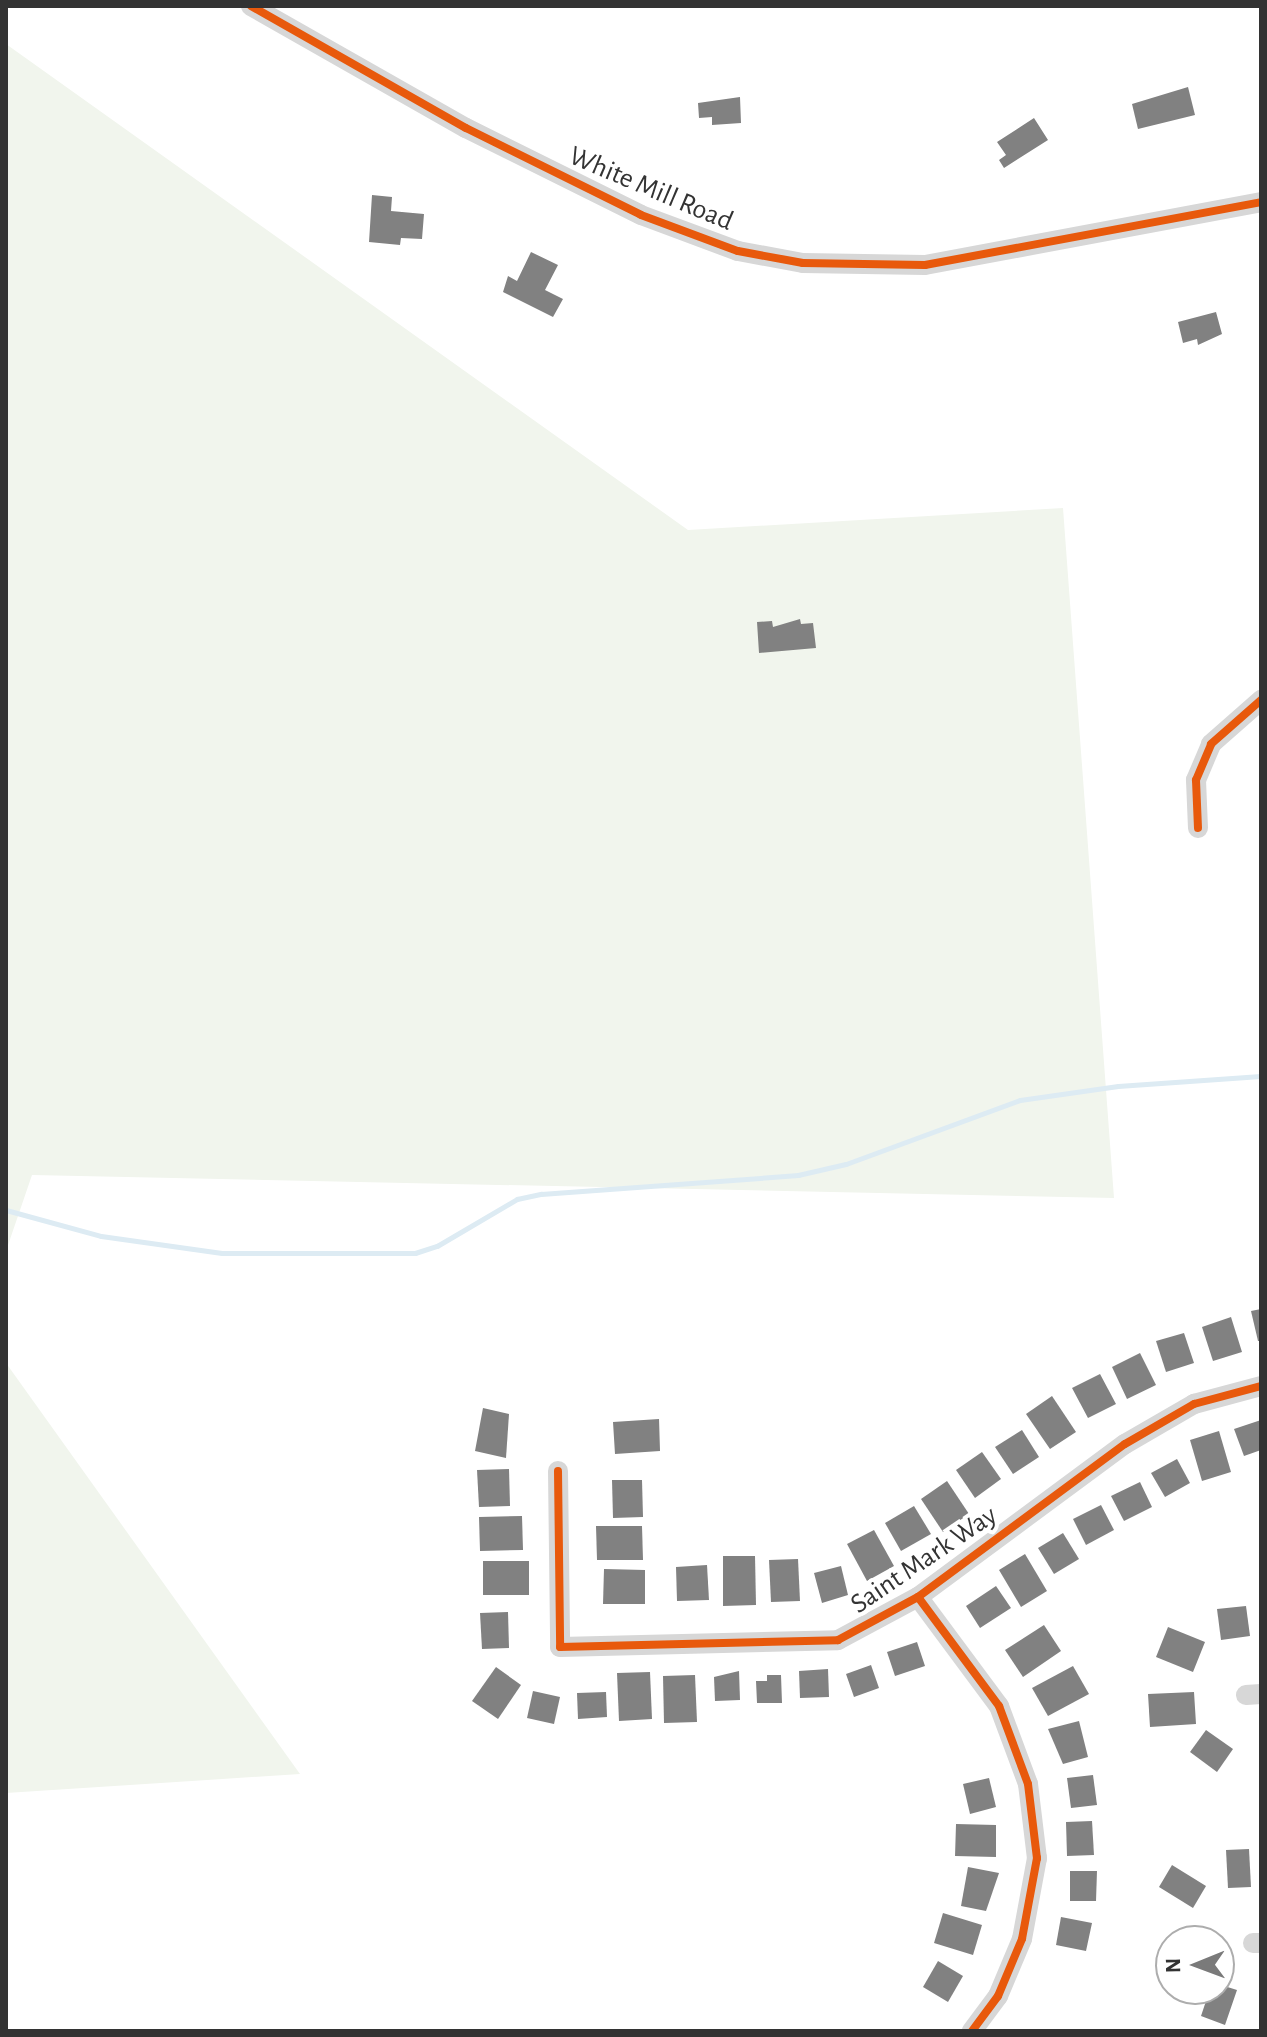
<!DOCTYPE html>
<html>
<head>
<meta charset="utf-8">
<style>
  body { margin:0 }
  #map { position:relative; width:1267px; height:2037px; overflow:hidden; background:#fff; font-family:"Alegreya Sans",sans-serif }
  div>[style] { position:absolute }
  [style*='--x'] { left:calc(var(--x)*1px); top:calc(var(--y)*1px); width:calc(var(--w)*1px); rotate:calc(var(--a)*1deg) }
  .green>* { inset:0; background:#f1f5ed }
  .stream>* { height:5px; margin:-2.5px; padding:0 2.5px; transform-origin:2.5px; border-radius:2.5px; background:#ddebf3 }
  .building>* { inset:0; background:#818181 }
  .minor>* { height:20px; margin:-10px; padding:0 10px; transform-origin:10px; border-radius:10px; background:#d7d7d7 }
  .cycleway>* { height:8px; margin:-4px; padding:0 4px; transform-origin:4px; border-radius:4px; background:#e8590c }
  span { translate:-50% -50%; white-space:nowrap; text-align:center; line-height:1.15; -webkit-text-stroke:8px #fff; paint-order:stroke }
  .street-label { font-size:28px; color:#333 }
  .frame { position:absolute; inset:0; border:8px solid #333; pointer-events:none }
  .north { position:absolute; left:1155px; top:1925px; width:80px; height:80px; box-sizing:border-box; background:#fff; border:2px solid #adadad; border-radius:50%; rotate:269deg; font-size:22px; font-weight:700; line-height:32px; text-align:center; color:#333 }
  .north::after { content:''; display:block; margin:auto; width:28px; height:36px; background:#7a7a7a; clip-path:polygon(50% 0,100% 100%,50% 72%,0 100%) }
</style>
</head>
<body>
<div id="map">
  <div class="green">
    <i style="clip-path:polygon(6px 44px,688px 530px,1063px 508px,1114px 1198px,32px 1175px,6px 1251px)"></i>
    <i style="clip-path:polygon(6px 1363px,300px 1774px,6px 1793px)"></i>
  </div>
  <div class="stream">
    <i style="--x:6;--y:1210;--w:98;--a:15.3"></i>
    <i style="--x:101;--y:1236;--w:122;--a:8"></i>
    <i style="--x:222;--y:1253;--w:193;--a:0"></i>
    <i style="--x:415;--y:1253;--w:23;--a:-18"></i>
    <i style="--x:437;--y:1246;--w:93;--a:-30.4"></i>
    <i style="--x:517;--y:1199;--w:25;--a:-12"></i>
    <i style="--x:541;--y:1194;--w:258;--a:-4.2"></i>
    <i style="--x:798;--y:1175;--w:49;--a:-12.9"></i>
    <i style="--x:846;--y:1164;--w:185;--a:-20.2"></i>
    <i style="--x:1020;--y:1100;--w:99;--a:-8.1"></i>
    <i style="--x:1118;--y:1086;--w:143;--a:-4"></i>
  </div>
  <div class="building">
    <i style="clip-path:polygon(1188px 87px,1195px 115px,1138px 129px,1132px 104px)"></i>
    <i style="clip-path:polygon(740px 97px,741px 123px,712px 125px,712px 117px,699px 118px,698px 103px)"></i>
    <i style="clip-path:polygon(1034px 118px,1048px 140px,1004px 168px,999px 160px,1006px 155px,997px 142px)"></i>
    <i style="clip-path:polygon(372px 195px,392px 197px,391px 211px,424px 214px,422px 239px,401px 238px,400px 245px,369px 242px)"></i>
    <i style="clip-path:polygon(531px 252px,558px 265px,545px 290px,563px 299px,553px 317px,503px 292px,508px 276px,517px 281px)"></i>
    <i style="clip-path:polygon(1216px 312px,1222px 334px,1198px 345px,1197px 339px,1183px 343px,1178px 322px)"></i>
    <i style="clip-path:polygon(800px 619px,801px 624px,813px 623px,816px 648px,759px 653px,757px 622px,772px 621px,773px 627px)"></i>
    <i style="clip-path:polygon(1261px 1309px,1261px 1341px,1258px 1341px,1251px 1311px)"></i>
    <i style="clip-path:polygon(1231px 1317px,1242px 1352px,1213px 1361px,1202px 1327px)"></i>
    <i style="clip-path:polygon(1184px 1333px,1194px 1363px,1166px 1372px,1156px 1341px)"></i>
    <i style="clip-path:polygon(1140px 1353px,1156px 1385px,1127px 1399px,1112px 1367px)"></i>
    <i style="clip-path:polygon(1100px 1374px,1116px 1404px,1088px 1418px,1072px 1388px)"></i>
    <i style="clip-path:polygon(1052px 1396px,1076px 1432px,1050px 1449px,1026px 1414px)"></i>
    <i style="clip-path:polygon(483px 1408px,509px 1414px,506px 1458px,475px 1451px)"></i>
    <i style="clip-path:polygon(659px 1419px,660px 1451px,615px 1454px,613px 1422px)"></i>
    <i style="clip-path:polygon(1261px 1420px,1261px 1450px,1244px 1456px,1234px 1429px)"></i>
    <i style="clip-path:polygon(1022px 1430px,1039px 1457px,1013px 1474px,995px 1447px)"></i>
    <i style="clip-path:polygon(1219px 1431px,1231px 1472px,1202px 1481px,1190px 1440px)"></i>
    <i style="clip-path:polygon(982px 1452px,1001px 1479px,975px 1498px,956px 1470px)"></i>
    <i style="clip-path:polygon(1177px 1459px,1190px 1483px,1165px 1497px,1151px 1473px)"></i>
    <i style="clip-path:polygon(509px 1469px,510px 1506px,479px 1507px,477px 1470px)"></i>
    <i style="clip-path:polygon(612px 1480px,642px 1480px,643px 1517px,613px 1518px)"></i>
    <i style="clip-path:polygon(947px 1481px,969px 1514px,943px 1532px,921px 1499px)"></i>
    <i style="clip-path:polygon(1140px 1482px,1152px 1507px,1124px 1521px,1111px 1496px)"></i>
    <i style="clip-path:polygon(1101px 1505px,1114px 1530px,1086px 1545px,1073px 1519px)"></i>
    <i style="clip-path:polygon(914px 1506px,931px 1534px,901px 1551px,885px 1523px)"></i>
    <i style="clip-path:polygon(522px 1516px,523px 1550px,480px 1551px,479px 1517px)"></i>
    <i style="clip-path:polygon(596px 1526px,642px 1526px,643px 1560px,597px 1560px)"></i>
    <i style="clip-path:polygon(874px 1530px,894px 1566px,867px 1581px,847px 1544px)"></i>
    <i style="clip-path:polygon(1063px 1533px,1079px 1559px,1054px 1574px,1038px 1548px)"></i>
    <i style="clip-path:polygon(1025px 1554px,1047px 1591px,1021px 1607px,999px 1570px)"></i>
    <i style="clip-path:polygon(723px 1556px,755px 1556px,756px 1605px,723px 1606px)"></i>
    <i style="clip-path:polygon(798px 1559px,800px 1601px,771px 1602px,769px 1560px)"></i>
    <i style="clip-path:polygon(483px 1561px,529px 1561px,529px 1595px,483px 1595px)"></i>
    <i style="clip-path:polygon(707px 1565px,709px 1600px,677px 1601px,676px 1567px)"></i>
    <i style="clip-path:polygon(841px 1566px,848px 1595px,822px 1603px,814px 1573px)"></i>
    <i style="clip-path:polygon(604px 1569px,645px 1570px,645px 1604px,603px 1604px)"></i>
    <i style="clip-path:polygon(996px 1586px,1011px 1608px,980px 1628px,966px 1606px)"></i>
    <i style="clip-path:polygon(1246px 1606px,1250px 1636px,1221px 1640px,1217px 1609px)"></i>
    <i style="clip-path:polygon(508px 1612px,509px 1648px,482px 1649px,480px 1613px)"></i>
    <i style="clip-path:polygon(1044px 1625px,1061px 1651px,1023px 1677px,1005px 1650px)"></i>
    <i style="clip-path:polygon(1168px 1627px,1205px 1642px,1193px 1672px,1156px 1657px)"></i>
    <i style="clip-path:polygon(917px 1642px,925px 1666px,895px 1676px,887px 1652px)"></i>
    <i style="clip-path:polygon(871px 1665px,879px 1688px,854px 1697px,846px 1674px)"></i>
    <i style="clip-path:polygon(1073px 1666px,1089px 1694px,1048px 1716px,1032px 1688px)"></i>
    <i style="clip-path:polygon(496px 1667px,521px 1685px,498px 1719px,472px 1701px)"></i>
    <i style="clip-path:polygon(828px 1669px,829px 1697px,800px 1698px,799px 1671px)"></i>
    <i style="clip-path:polygon(739px 1671px,740px 1700px,715px 1701px,714px 1677px)"></i>
    <i style="clip-path:polygon(650px 1672px,652px 1719px,619px 1721px,617px 1673px)"></i>
    <i style="clip-path:polygon(695px 1675px,697px 1722px,664px 1723px,663px 1676px)"></i>
    <i style="clip-path:polygon(767px 1675px,781px 1675px,782px 1703px,757px 1703px,756px 1681px,767px 1681px)"></i>
    <i style="clip-path:polygon(533px 1691px,560px 1697px,554px 1724px,527px 1718px)"></i>
    <i style="clip-path:polygon(606px 1692px,607px 1717px,578px 1719px,577px 1693px)"></i>
    <i style="clip-path:polygon(1194px 1692px,1196px 1724px,1150px 1727px,1148px 1694px)"></i>
    <i style="clip-path:polygon(1079px 1721px,1088px 1757px,1063px 1764px,1048px 1729px)"></i>
    <i style="clip-path:polygon(1206px 1730px,1233px 1749px,1217px 1772px,1190px 1752px)"></i>
    <i style="clip-path:polygon(1093px 1775px,1097px 1805px,1071px 1808px,1067px 1778px)"></i>
    <i style="clip-path:polygon(989px 1778px,996px 1807px,970px 1814px,963px 1784px)"></i>
    <i style="clip-path:polygon(1092px 1821px,1094px 1855px,1067px 1856px,1066px 1822px)"></i>
    <i style="clip-path:polygon(956px 1824px,996px 1825px,996px 1857px,955px 1856px)"></i>
    <i style="clip-path:polygon(1249px 1849px,1251px 1887px,1228px 1888px,1226px 1850px)"></i>
    <i style="clip-path:polygon(1172px 1865px,1206px 1886px,1193px 1908px,1159px 1887px)"></i>
    <i style="clip-path:polygon(968px 1867px,999px 1873px,986px 1911px,961px 1906px)"></i>
    <i style="clip-path:polygon(1070px 1871px,1097px 1871px,1096px 1901px,1070px 1901px)"></i>
    <i style="clip-path:polygon(943px 1913px,982px 1925px,973px 1955px,934px 1943px)"></i>
    <i style="clip-path:polygon(1061px 1917px,1092px 1923px,1086px 1951px,1056px 1945px)"></i>
    <i style="clip-path:polygon(1171px 1944px,1171px 1971px,1167px 1972px,1159px 1948px)"></i>
    <i style="clip-path:polygon(938px 1961px,963px 1976px,948px 2002px,923px 1987px)"></i>
    <i style="clip-path:polygon(1221px 1985px,1237px 1990px,1225px 2025px,1201px 2016px,1208px 1995px,1217px 1998px)"></i>
  </div>
  <div class="minor">
    <i style="--x:251;--y:6;--w:247;--a:29.6"></i>
    <i style="--x:466;--y:128;--w:195;--a:26.4"></i>
    <i style="--x:641;--y:215;--w:103;--a:20.4"></i>
    <i style="--x:738;--y:251;--w:66;--a:10.5"></i>
    <i style="--x:803;--y:263;--w:122;--a:0.9"></i>
    <i style="--x:925;--y:265;--w:342;--a:-10.6"></i>
    <i style="--x:1198;--y:828;--w:48;--a:-92.4"></i>
    <i style="--x:1196;--y:780;--w:39;--a:-67"></i>
    <i style="--x:1211;--y:744;--w:67;--a:-41.3"></i>
    <i style="--x:558;--y:1471;--w:176;--a:89.3"></i>
    <i style="--x:560;--y:1647;--w:278;--a:-1.4"></i>
    <i style="--x:838;--y:1640;--w:91;--a:-28.3"></i>
    <i style="--x:918;--y:1597;--w:257;--a:-36.5"></i>
    <i style="--x:1125;--y:1444;--w:80;--a:-30.1"></i>
    <i style="--x:1194;--y:1404;--w:69;--a:-15"></i>
    <i style="--x:918;--y:1597;--w:136;--a:53.4"></i>
    <i style="--x:999;--y:1706;--w:83;--a:69.6"></i>
    <i style="--x:1028;--y:1784;--w:75;--a:83.1"></i>
    <i style="--x:1037;--y:1858;--w:82;--a:100.5"></i>
    <i style="--x:1022;--y:1939;--w:62;--a:112.8"></i>
    <i style="--x:998;--y:1996;--w:44;--a:126.6"></i>
    <i style="--x:1246;--y:1695;--w:15;--a:-4"></i>
    <i style="--x:1253;--y:1943;--w:8;--a:0"></i>
  </div>
  <div class="cycleway">
    <i style="--x:251;--y:6;--w:247;--a:29.6"></i>
    <i style="--x:466;--y:128;--w:195;--a:26.4"></i>
    <i style="--x:641;--y:215;--w:103;--a:20.4"></i>
    <i style="--x:738;--y:251;--w:66;--a:10.5"></i>
    <i style="--x:803;--y:263;--w:122;--a:0.9"></i>
    <i style="--x:925;--y:265;--w:342;--a:-10.6"></i>
    <i style="--x:1198;--y:828;--w:48;--a:-92.4"></i>
    <i style="--x:1196;--y:780;--w:39;--a:-67"></i>
    <i style="--x:1211;--y:744;--w:67;--a:-41.3"></i>
    <i style="--x:558;--y:1471;--w:176;--a:89.3"></i>
    <i style="--x:560;--y:1647;--w:278;--a:-1.4"></i>
    <i style="--x:838;--y:1640;--w:91;--a:-28.3"></i>
    <i style="--x:918;--y:1597;--w:257;--a:-36.5"></i>
    <i style="--x:1125;--y:1444;--w:80;--a:-30.1"></i>
    <i style="--x:1194;--y:1404;--w:69;--a:-15"></i>
    <i style="--x:918;--y:1597;--w:136;--a:53.4"></i>
    <i style="--x:999;--y:1706;--w:83;--a:69.6"></i>
    <i style="--x:1028;--y:1784;--w:75;--a:83.1"></i>
    <i style="--x:1037;--y:1858;--w:82;--a:100.5"></i>
    <i style="--x:1022;--y:1939;--w:62;--a:112.8"></i>
    <i style="--x:998;--y:1996;--w:44;--a:126.6"></i>
  </div>
  <div class="street-label">
    <span style="left:651px;top:189px;rotate:23deg">White Mill Road</span>
    <span style="left:924px;top:1560px;rotate:-34deg">Saint Mark Way</span>
  </div>
  <div class="frame"></div>
  <div class="north">N</div>
</div>
</body>
</html>
